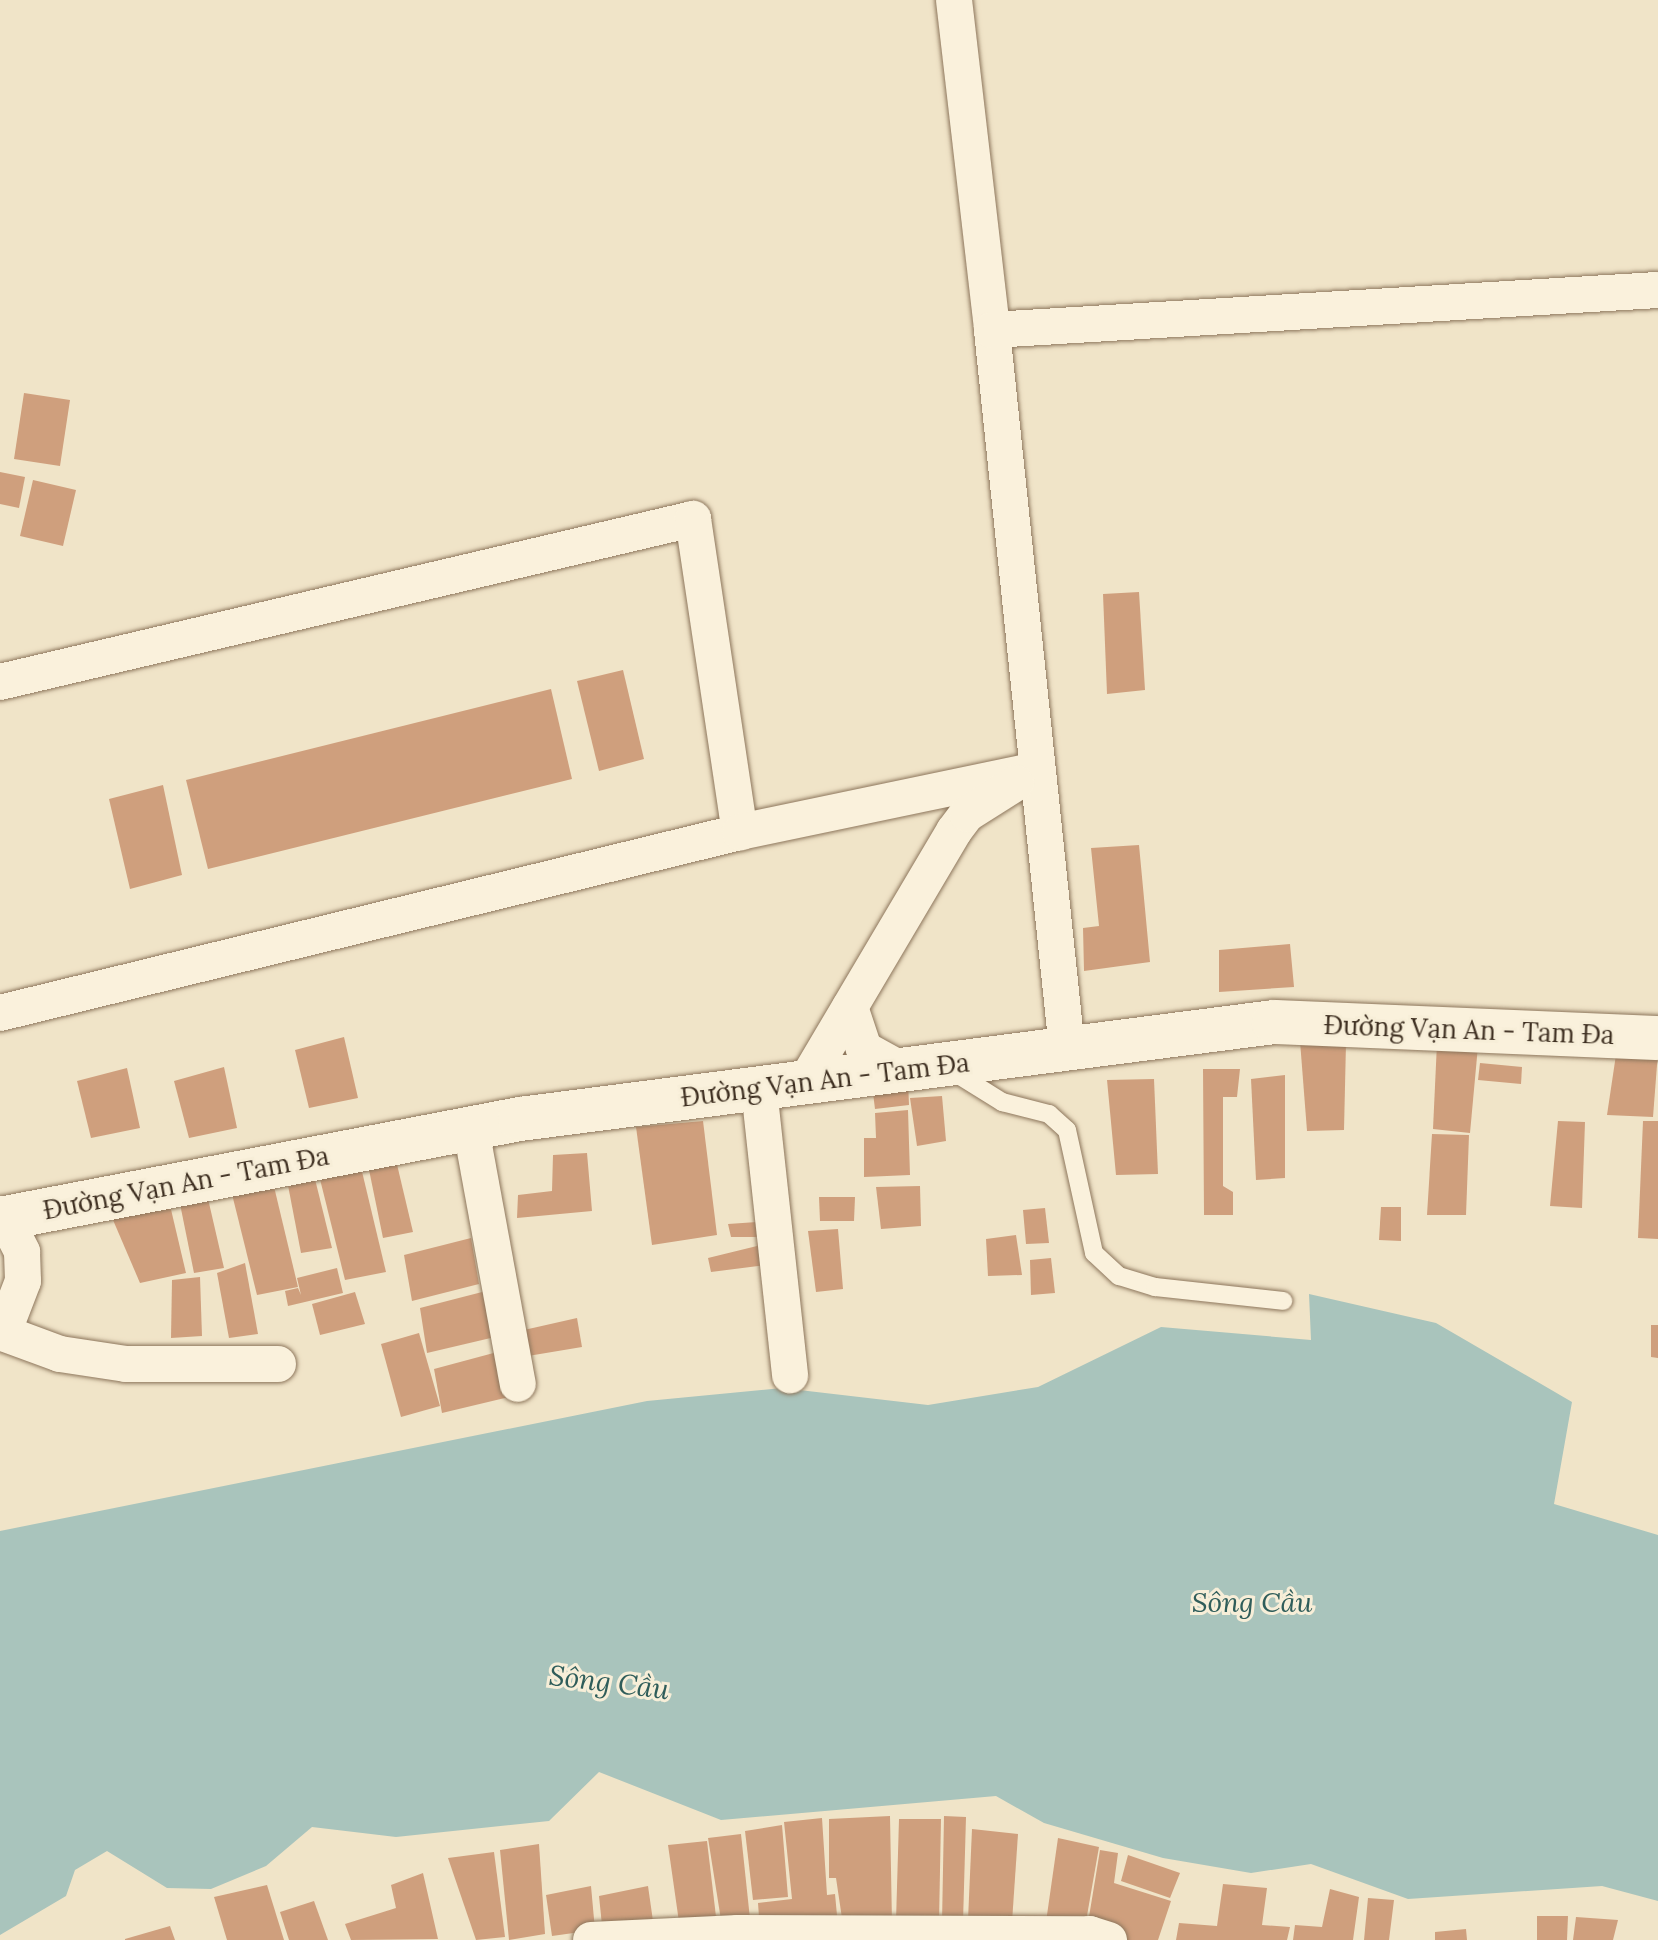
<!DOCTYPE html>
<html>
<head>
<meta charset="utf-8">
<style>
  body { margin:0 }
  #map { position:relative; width:1658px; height:1940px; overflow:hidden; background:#f0e4c8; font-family:Lora,serif }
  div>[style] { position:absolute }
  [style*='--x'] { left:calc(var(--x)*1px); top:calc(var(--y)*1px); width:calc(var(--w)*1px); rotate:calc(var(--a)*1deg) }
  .water>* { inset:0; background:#a9c4bc }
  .building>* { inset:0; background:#cf9f7d }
  .roads { filter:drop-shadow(0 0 2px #8d765c) drop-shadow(0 0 2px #8d765c) }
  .service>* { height:18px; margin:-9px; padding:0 9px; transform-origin:9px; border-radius:9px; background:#faf1dc }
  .minor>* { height:36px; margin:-18px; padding:0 18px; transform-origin:18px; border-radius:18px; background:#faf1dc }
  .secondary>* { height:44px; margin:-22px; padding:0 22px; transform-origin:22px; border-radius:22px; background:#faf1dc }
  span { translate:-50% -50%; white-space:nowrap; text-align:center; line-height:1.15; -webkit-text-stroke:6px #f7eed8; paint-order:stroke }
  .street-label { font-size:26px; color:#3d2e20 }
  .water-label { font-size:28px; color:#2f5d5a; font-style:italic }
</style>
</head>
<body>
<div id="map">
  <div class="water">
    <i style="clip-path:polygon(1309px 1294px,1436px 1323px,1572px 1402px,1554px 1504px,1658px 1535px,1658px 1901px,1602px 1886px,1408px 1899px,1311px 1864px,1251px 1873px,1163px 1858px,1044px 1823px,996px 1796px,721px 1820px,599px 1772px,549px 1821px,396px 1837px,312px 1827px,266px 1866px,211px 1889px,167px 1888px,107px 1851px,75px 1870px,66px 1896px,0 1935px,0 1531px,647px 1401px,782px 1388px,928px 1405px,1038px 1387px,1161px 1327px,1311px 1340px)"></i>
  </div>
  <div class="building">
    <i style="clip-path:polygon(24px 393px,70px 400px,60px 466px,14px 459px)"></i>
    <i style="clip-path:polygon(0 472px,25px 477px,19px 508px,0 504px)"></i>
    <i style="clip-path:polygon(33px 480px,76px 490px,63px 546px,20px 536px)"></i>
    <i style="clip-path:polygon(1139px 592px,1145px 690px,1107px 694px,1103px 594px)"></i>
    <i style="clip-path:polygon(623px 670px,644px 759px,599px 771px,577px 681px)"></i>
    <i style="clip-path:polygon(551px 689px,572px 779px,208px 869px,186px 780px)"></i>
    <i style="clip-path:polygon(163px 785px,182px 875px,130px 889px,109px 799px)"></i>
    <i style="clip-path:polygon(1139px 845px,1150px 962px,1084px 971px,1083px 928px,1099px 926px,1091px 848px)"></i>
    <i style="clip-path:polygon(1290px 944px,1294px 987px,1219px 992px,1219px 950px)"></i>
    <i style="clip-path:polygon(344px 1037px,358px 1098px,309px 1108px,295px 1050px)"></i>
    <i style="clip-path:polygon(1300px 1041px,1346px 1043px,1344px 1130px,1307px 1131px)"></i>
    <i style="clip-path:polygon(1437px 1043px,1478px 1046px,1470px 1133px,1433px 1129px)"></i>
    <i style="clip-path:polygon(1617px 1048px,1658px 1052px,1653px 1117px,1607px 1115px)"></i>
    <i style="clip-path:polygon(1480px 1063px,1522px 1067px,1521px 1084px,1478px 1080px)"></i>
    <i style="clip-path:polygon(224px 1067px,237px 1128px,189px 1138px,174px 1081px)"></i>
    <i style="clip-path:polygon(127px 1068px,140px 1128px,91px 1138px,77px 1081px)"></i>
    <i style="clip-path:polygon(1203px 1069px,1240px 1069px,1237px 1097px,1223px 1097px,1223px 1186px,1233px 1192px,1233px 1215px,1204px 1215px)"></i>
    <i style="clip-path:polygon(1285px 1075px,1285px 1178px,1256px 1180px,1251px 1079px)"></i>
    <i style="clip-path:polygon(1154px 1079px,1158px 1174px,1116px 1175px,1107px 1080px)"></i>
    <i style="clip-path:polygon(908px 1081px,909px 1105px,875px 1109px,872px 1085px)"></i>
    <i style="clip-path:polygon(942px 1096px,946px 1141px,917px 1146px,910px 1098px)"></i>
    <i style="clip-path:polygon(908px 1110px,910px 1175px,864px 1177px,864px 1138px,876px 1138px,875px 1113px)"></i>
    <i style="clip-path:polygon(703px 1121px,717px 1235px,652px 1245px,636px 1127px)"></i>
    <i style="clip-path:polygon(1558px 1121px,1585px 1122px,1582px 1208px,1550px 1206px)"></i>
    <i style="clip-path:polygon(1643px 1121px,1658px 1121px,1658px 1239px,1638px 1238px)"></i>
    <i style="clip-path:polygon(1432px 1134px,1469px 1135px,1466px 1215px,1427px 1215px)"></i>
    <i style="clip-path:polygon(587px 1153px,592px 1211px,517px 1218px,518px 1195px,552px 1191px,553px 1155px)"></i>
    <i style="clip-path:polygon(395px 1156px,413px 1232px,383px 1238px,367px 1160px)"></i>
    <i style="clip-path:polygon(359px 1159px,386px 1272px,345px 1280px,317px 1167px)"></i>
    <i style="clip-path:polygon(313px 1171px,332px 1248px,301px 1253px,286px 1175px)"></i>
    <i style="clip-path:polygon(271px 1174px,298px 1287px,257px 1295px,229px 1182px)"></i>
    <i style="clip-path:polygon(920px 1186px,921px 1226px,881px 1229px,876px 1187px)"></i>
    <i style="clip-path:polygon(206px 1190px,224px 1268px,194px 1273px,178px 1194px)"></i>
    <i style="clip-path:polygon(142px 1195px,169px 1201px,186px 1273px,140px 1283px,113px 1220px)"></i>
    <i style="clip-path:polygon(819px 1197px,855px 1197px,854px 1221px,820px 1221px)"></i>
    <i style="clip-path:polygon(1381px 1207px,1401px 1207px,1401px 1241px,1379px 1240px)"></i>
    <i style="clip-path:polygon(1045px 1208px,1049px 1243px,1026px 1244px,1023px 1210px)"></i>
    <i style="clip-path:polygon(770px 1221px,774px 1264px,711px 1272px,708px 1258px,757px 1246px,758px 1237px,731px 1237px,728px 1224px)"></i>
    <i style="clip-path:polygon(838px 1229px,843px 1289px,816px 1292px,808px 1231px)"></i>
    <i style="clip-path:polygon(1016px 1235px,1022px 1275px,988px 1276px,986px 1239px)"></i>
    <i style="clip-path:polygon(471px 1238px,479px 1284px,412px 1301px,404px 1255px)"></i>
    <i style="clip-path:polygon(1051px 1258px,1055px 1293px,1031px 1295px,1030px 1260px)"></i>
    <i style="clip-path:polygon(245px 1263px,258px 1334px,229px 1338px,217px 1273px)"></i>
    <i style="clip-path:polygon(337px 1268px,343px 1293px,288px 1306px,285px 1291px,298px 1288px,301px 1295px,297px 1278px)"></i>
    <i style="clip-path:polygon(200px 1277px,202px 1336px,171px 1338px,172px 1280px)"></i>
    <i style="clip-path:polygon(486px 1291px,495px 1337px,427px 1353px,420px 1308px)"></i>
    <i style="clip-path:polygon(355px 1292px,365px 1324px,320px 1335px,312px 1304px)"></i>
    <i style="clip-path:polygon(577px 1318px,582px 1347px,528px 1356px,524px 1330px)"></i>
    <i style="clip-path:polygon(1651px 1325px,1658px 1325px,1658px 1358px,1651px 1357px)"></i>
    <i style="clip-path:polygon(419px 1333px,440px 1406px,401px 1417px,381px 1344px)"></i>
    <i style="clip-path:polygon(501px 1351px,509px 1397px,442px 1413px,434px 1369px)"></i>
    <i style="clip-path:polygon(890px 1816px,892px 1923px,843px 1925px,836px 1878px,829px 1878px,829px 1819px)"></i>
    <i style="clip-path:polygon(944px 1816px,966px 1817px,963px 1922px,942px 1923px)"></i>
    <i style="clip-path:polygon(822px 1818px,827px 1895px,835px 1894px,838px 1926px,760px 1931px,758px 1903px,792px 1899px,784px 1822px)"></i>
    <i style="clip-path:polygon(899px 1819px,941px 1819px,939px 1922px,896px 1921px)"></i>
    <i style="clip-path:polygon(782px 1825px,788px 1897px,753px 1900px,745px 1831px)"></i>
    <i style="clip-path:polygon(972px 1829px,1018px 1834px,1012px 1922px,968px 1920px)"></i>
    <i style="clip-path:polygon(741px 1834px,750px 1919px,721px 1920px,708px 1838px)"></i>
    <i style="clip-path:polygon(1058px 1838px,1099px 1847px,1085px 1927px,1046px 1922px)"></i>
    <i style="clip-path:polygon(707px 1841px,717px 1925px,680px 1929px,668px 1845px)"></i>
    <i style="clip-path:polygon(539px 1844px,545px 1934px,509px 1940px,500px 1850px)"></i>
    <i style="clip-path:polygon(1100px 1850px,1118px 1853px,1114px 1883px,1171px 1901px,1158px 1940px,1128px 1940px,1087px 1929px)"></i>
    <i style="clip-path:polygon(494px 1852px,505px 1937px,476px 1940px,448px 1858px)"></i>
    <i style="clip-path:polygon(1128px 1855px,1180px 1873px,1170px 1898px,1121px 1881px)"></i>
    <i style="clip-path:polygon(423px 1873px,438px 1939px,351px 1940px,345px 1924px,396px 1908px,391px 1885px)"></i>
    <i style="clip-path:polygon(1223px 1884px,1267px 1888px,1262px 1925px,1290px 1927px,1287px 1940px,1176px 1940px,1179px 1923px,1217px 1926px)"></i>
    <i style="clip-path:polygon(267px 1885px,284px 1940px,227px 1940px,214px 1897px)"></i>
    <i style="clip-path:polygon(591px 1886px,595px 1930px,552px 1936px,546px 1895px)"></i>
    <i style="clip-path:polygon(648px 1886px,654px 1928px,603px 1935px,599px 1896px)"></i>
    <i style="clip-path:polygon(1330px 1889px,1359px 1897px,1353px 1940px,1293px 1940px,1295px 1925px,1322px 1927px)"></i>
    <i style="clip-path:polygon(1368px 1898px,1394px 1900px,1389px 1940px,1364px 1940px)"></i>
    <i style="clip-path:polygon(314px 1901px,328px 1940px,289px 1940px,280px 1912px)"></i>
    <i style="clip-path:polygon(1537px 1916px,1568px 1916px,1567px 1940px,1537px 1940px)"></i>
    <i style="clip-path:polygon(1576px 1917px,1618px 1920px,1613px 1940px,1573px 1940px)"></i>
    <i style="clip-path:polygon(170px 1926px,175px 1940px,125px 1940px,125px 1939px)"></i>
    <i style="clip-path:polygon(1466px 1929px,1467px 1940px,1435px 1940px,1435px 1932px)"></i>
  </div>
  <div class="roads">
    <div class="service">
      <i style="--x:954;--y:1072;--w:57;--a:32"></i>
      <i style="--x:1002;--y:1102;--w:49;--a:14.3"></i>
      <i style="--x:1049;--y:1114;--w:24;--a:42"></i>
      <i style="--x:1067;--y:1130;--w:126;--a:77.6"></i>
      <i style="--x:1094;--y:1253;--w:34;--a:43"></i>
      <i style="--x:1119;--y:1276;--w:38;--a:17"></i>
      <i style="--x:1155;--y:1287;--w:129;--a:6.2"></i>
    </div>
    <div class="minor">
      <i style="--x:954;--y:0;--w:332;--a:83.4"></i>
      <i style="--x:0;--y:682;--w:712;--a:-13.24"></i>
      <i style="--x:693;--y:519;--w:317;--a:81.5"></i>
      <i style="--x:850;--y:1007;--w:44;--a:71.6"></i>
      <i style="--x:864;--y:1049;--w:43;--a:28.9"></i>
      <i style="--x:0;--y:1013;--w:762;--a:-13.74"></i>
      <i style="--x:740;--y:832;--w:304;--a:-11.8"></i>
      <i style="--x:1067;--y:1049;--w:723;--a:-95.96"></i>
      <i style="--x:992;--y:330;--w:667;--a:-3.44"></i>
      <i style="--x:805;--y:1083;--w:293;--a:-59.4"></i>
      <i style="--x:954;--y:831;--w:21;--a:-53"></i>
      <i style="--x:967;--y:814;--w:58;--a:-32.3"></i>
      <i style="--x:759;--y:1089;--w:288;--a:83.8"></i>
      <i style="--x:471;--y:1129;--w:259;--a:79.6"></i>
      <i style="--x:5;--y:1218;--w:38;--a:63"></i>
      <i style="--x:22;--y:1252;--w:29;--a:88"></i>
      <i style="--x:23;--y:1281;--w:56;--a:111"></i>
      <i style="--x:3;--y:1333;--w:61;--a:20.2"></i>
      <i style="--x:60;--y:1354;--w:67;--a:8.6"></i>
      <i style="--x:126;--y:1364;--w:152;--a:0"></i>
      <i style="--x:591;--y:1940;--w:147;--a:-2.7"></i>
      <i style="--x:738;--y:1933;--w:352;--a:0.2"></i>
      <i style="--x:1090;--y:1934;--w:20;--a:18"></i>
    </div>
    <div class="secondary">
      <i style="--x:0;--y:1219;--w:530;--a:-10.89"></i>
      <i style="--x:520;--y:1119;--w:760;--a:-7.33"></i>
      <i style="--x:1274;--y:1022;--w:384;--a:2.4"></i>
    </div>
  </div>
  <div class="street-label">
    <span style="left:1469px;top:1030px;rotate:2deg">Đường Vạn An - Tam Đa</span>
    <span style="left:825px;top:1080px;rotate:-7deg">Đường Vạn An - Tam Đa</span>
    <span style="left:186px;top:1183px;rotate:-11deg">Đường Vạn An - Tam Đa</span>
  </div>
  <div class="water-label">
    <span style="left:1252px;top:1602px">Sông Cầu</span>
    <span style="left:609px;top:1682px;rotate:7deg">Sông Cầu</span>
  </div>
</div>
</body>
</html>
